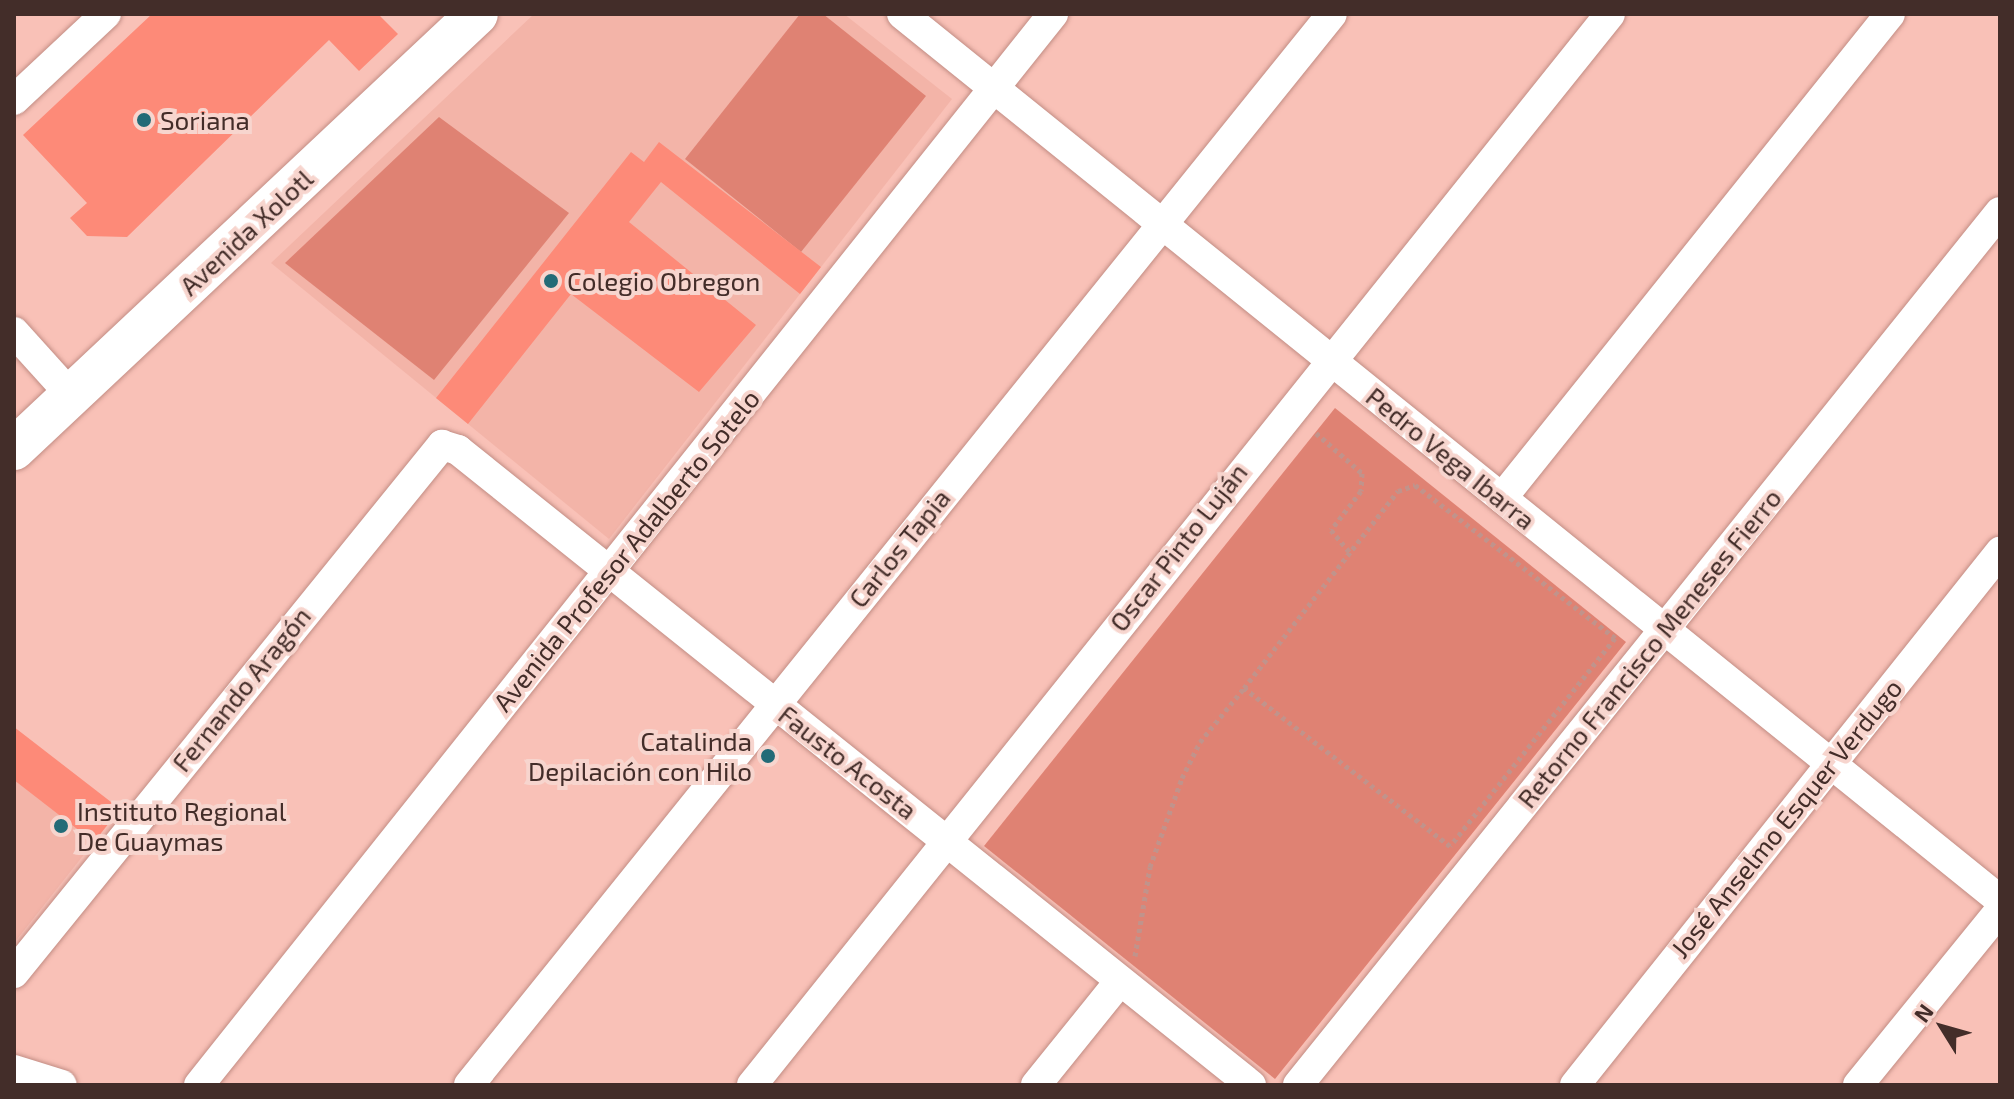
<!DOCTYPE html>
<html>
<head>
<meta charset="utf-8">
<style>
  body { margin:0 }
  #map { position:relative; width:2014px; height:1099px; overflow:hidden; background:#f9c1b7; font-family:"Exo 2",sans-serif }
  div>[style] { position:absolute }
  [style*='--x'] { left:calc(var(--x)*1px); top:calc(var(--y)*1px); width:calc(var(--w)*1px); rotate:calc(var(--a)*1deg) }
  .built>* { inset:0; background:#f3b4a8 }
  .green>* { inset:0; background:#df8273 }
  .building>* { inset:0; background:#fd8a78 }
  .path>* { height:5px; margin-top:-2.5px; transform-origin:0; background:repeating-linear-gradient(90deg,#c1938b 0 4px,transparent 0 8px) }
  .roads { filter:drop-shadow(0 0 2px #c28d84) drop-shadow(0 0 2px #c28d84) }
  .street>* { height:30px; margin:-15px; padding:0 15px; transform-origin:15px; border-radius:15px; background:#fff }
  .secondary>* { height:42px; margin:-21px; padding:0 21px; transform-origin:21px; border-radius:21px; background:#fff }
  .dots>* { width:22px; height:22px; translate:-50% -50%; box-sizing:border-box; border:4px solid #f7d5ce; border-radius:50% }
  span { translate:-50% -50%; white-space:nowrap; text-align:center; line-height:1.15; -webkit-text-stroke:8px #f7d5ce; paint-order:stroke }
  .poi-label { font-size:26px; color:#432d29 }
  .left { translate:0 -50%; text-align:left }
  .right { translate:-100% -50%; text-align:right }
  .street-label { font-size:26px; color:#432d29 }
  .frame { position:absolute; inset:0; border:16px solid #432d29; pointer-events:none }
  .north { position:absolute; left:1902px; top:987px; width:80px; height:80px; -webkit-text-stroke:6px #f7d5ce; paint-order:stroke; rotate:307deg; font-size:22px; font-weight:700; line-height:32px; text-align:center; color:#432d29 }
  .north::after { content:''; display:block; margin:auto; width:28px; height:36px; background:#432d29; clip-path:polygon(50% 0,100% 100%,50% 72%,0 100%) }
</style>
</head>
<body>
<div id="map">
  <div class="built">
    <i style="clip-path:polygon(534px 14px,844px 14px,952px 99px,609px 539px,271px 263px)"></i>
    <i style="clip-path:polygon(14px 727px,120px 809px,14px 943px)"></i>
  </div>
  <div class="green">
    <i style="clip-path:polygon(800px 14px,823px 14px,926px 96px,801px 252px,685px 159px)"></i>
    <i style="clip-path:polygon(439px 117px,569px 213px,434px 380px,285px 263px)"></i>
    <i style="clip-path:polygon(1335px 408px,1626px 642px,1275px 1079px,984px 846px)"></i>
  </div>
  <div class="building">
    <i style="clip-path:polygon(152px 14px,378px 14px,398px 34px,359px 71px,329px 40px,127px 237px,87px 236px,70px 218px,87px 203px,23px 135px)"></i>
    <i style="clip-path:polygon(659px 142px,821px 267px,800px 294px,661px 182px,629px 222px,756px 325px,699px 392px,571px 294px,468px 424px,436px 398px,631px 152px,644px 162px)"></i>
    <i style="clip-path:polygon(14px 727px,120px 809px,94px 842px,14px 780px)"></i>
  </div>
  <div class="path">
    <i style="--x:1316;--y:433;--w:61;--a:41"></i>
    <i style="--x:1362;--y:473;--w:18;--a:93"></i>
    <i style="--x:1361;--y:491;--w:49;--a:127.6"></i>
    <i style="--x:1331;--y:530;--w:30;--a:50"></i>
    <i style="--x:1415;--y:485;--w:252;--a:37.4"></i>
    <i style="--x:1615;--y:638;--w:265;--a:128.4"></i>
    <i style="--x:1450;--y:846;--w:260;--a:-142.5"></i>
    <i style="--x:1244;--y:688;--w:250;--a:-52"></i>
    <i style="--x:1398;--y:491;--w:18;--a:-19"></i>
    <i style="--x:1135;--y:956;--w:90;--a:-80.4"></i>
    <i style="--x:1150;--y:867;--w:95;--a:-70.2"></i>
    <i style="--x:1182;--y:778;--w:40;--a:-63.4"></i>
    <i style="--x:1200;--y:742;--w:70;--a:-50.8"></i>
  </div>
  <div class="roads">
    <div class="street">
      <i style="--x:902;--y:14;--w:1411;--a:38.9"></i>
      <i style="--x:14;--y:100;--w:126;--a:-43.1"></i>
      <i style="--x:14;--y:332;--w:85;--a:47.9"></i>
      <i style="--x:1502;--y:498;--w:620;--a:-51.28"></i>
      <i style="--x:14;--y:973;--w:680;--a:-50.97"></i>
      <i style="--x:442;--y:445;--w:17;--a:17"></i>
      <i style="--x:458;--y:450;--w:1016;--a:38.69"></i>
      <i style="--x:14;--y:1070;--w:50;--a:17.4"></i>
      <i style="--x:199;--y:1085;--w:1370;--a:-51.43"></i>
      <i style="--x:469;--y:1085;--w:1375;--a:-51.14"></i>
      <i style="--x:752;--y:1085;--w:1372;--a:-51.3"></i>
      <i style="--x:1036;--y:1085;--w:132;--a:-51.1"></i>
      <i style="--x:1298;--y:1085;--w:1120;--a:-51.2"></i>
      <i style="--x:1575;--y:1085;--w:682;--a:-51.43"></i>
      <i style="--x:1858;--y:1085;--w:225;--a:-50.9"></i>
    </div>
    <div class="secondary">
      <i style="--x:14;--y:449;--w:635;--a:-43.21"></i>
    </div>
  </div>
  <div class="dots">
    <i style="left:144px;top:120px;background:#226b77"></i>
    <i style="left:551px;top:281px;background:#226b77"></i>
    <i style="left:768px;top:756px;background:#226b77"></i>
    <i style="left:61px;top:826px;background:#226b77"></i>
  </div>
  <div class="poi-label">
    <span class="left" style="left:160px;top:120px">Soriana</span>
    <span class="left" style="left:567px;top:281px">Colegio Obregon</span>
    <span class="right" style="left:752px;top:756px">Catalinda<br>Depilación con Hilo</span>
    <span class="left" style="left:77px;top:826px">Instituto Regional<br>De Guaymas</span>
  </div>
  <div class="street-label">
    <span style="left:246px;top:232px;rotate:-43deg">Avenida Xolotl</span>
    <span style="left:1451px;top:458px;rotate:39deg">Pedro Vega Ibarra</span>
    <span style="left:1178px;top:547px;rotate:-52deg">Oscar Pinto Luján</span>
    <span style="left:899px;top:548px;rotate:-51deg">Carlos Tapia</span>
    <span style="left:626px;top:550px;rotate:-51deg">Avenida Profesor Adalberto Sotelo</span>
    <span style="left:1649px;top:648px;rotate:-51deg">Retorno Francisco Meneses Fierro</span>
    <span style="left:241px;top:689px;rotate:-51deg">Fernando Aragón</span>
    <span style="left:848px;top:762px;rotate:38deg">Fausto Acosta</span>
    <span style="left:1786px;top:818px;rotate:-51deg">José Anselmo Esquer Verdugo</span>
  </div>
  <div class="frame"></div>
  <div class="north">N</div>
</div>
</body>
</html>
